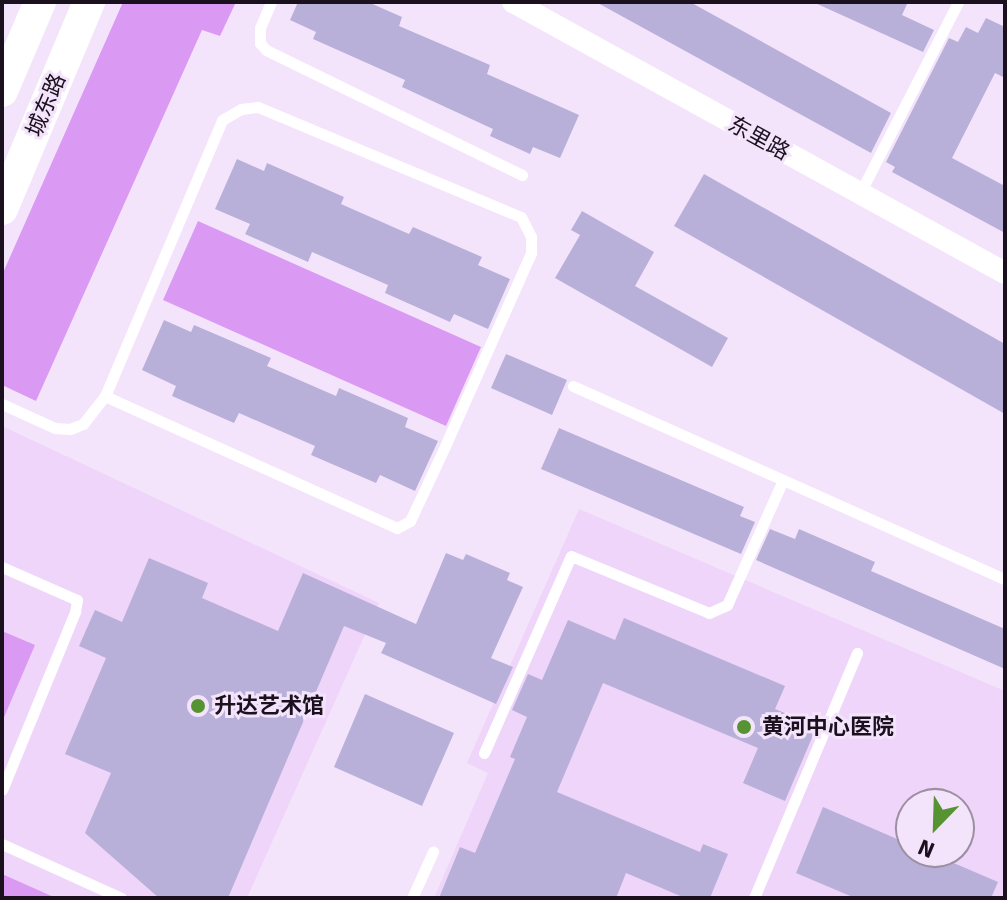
<!DOCTYPE html>
<html>
<head>
<meta charset="utf-8">
<style>
  body { margin:0 }
  #map { position:relative; width:1007px; height:900px; overflow:hidden; background:#f4e4fb; font-family:Signika,"Noto Sans SC",sans-serif }
  div>[style] { position:absolute }
  [style*='--x'] { left:calc(var(--x)*1px); top:calc(var(--y)*1px); width:calc(var(--w)*1px); rotate:calc(var(--a)*1deg) }
  .built>* { inset:0; background:#eed5f9 }
  .green>* { inset:0; background:#da9af4 }
  .building>* { inset:0; background:#b9b0da }
  .lane>* { height:11px; margin:-5.5px; padding:0 5.5px; transform-origin:5.5px; border-radius:5.5px; background:#fff }
  .street>* { height:22px; margin:-11px; padding:0 11px; transform-origin:11px; border-radius:11px; background:#fff }
  .secondary>* { height:32px; margin:-16px; padding:0 16px; transform-origin:16px; border-radius:16px; background:#fff }
  .dots>* { width:22px; height:22px; translate:-50% -50%; box-sizing:border-box; border:4px solid #f4e4fb; border-radius:50% }
  span { translate:-50% -50%; white-space:nowrap; text-align:center; line-height:1.15; -webkit-text-stroke:6px #f4e4fb; paint-order:stroke }
  .street-label { font-size:22px; color:#1a101e }
  .poi-label { font-size:22px; color:#1a101e; font-weight:700 }
  .left { translate:0 -50%; text-align:left }
  .frame { position:absolute; inset:0; border:4px solid #1a101e; pointer-events:none }
  .north { position:absolute; left:895px; top:788px; width:80px; height:80px; box-sizing:border-box; background:#f4e4fb; border:2px solid #9d8fa3; border-radius:50%; rotate:203deg; font-size:22px; font-weight:700; line-height:32px; text-align:center; color:#1a101e }
  .north::after { content:''; display:block; margin:auto; width:28px; height:36px; background:#579332; clip-path:polygon(50% 0,100% 100%,50% 72%,0 100%) }
</style>
</head>
<body>
<div id="map">
  <div class="built">
    <i style="clip-path:polygon(2px 426px,379px 603px,247px 898px,2px 898px)"></i>
    <i style="clip-path:polygon(evenodd,579px 509px,1005px 691px,1005px 898px,434px 898px,488px 773px,467px 763px,579px 509px,911px 804px,959px 804px,959px 852px,911px 852px,911px 804px)"></i>
  </div>
  <div class="green">
    <i style="clip-path:polygon(123px 2px,236px 2px,220px 36px,202px 30px,36px 401px,2px 385px,2px 275px)"></i>
    <i style="clip-path:polygon(198px 221px,481px 347px,446px 426px,163px 300px)"></i>
    <i style="clip-path:polygon(2px 631px,35px 645px,2px 722px)"></i>
    <i style="clip-path:polygon(2px 874px,56px 898px,2px 898px)"></i>
  </div>
  <div class="building">
    <i style="clip-path:polygon(298px 2px,368px 2px,402px 17px,399px 26px,490px 65px,487px 74px,579px 115px,560px 158px,533px 147px,530px 154px,490px 136px,493px 129px,402px 87px,405px 80px,313px 39px,316px 32px,290px 20px)"></i>
    <i style="clip-path:polygon(596px 2px,690px 2px,891px 113px,871px 153px)"></i>
    <i style="clip-path:polygon(813px 2px,908px 2px,902px 15px,934px 30px,923px 52px)"></i>
    <i style="clip-path:polygon(986px 18px,1005px 27px,1005px 78px,995px 73px,952px 158px,1005px 186px,1005px 233px,892px 172px,895px 167px,886px 162px,949px 38px,958px 42px,966px 27px,978px 33px)"></i>
    <i style="clip-path:polygon(237px 159px,264px 171px,267px 163px,344px 197px,341px 204px,409px 234px,413px 227px,482px 257px,478px 265px,510px 279px,488px 329px,454px 314px,450px 322px,385px 293px,388px 285px,312px 252px,308px 262px,245px 234px,250px 224px,215px 209px)"></i>
    <i style="clip-path:polygon(704px 174px,1005px 344px,1005px 414px,674px 226px)"></i>
    <i style="clip-path:polygon(582px 211px,654px 252px,635px 286px,728px 338px,712px 367px,555px 278px,580px 235px,571px 230px)"></i>
    <i style="clip-path:polygon(164px 320px,191px 332px,194px 325px,271px 358px,267px 366px,336px 396px,339px 388px,408px 418px,405px 427px,438px 441px,415px 491px,380px 475px,376px 483px,311px 455px,315px 446px,239px 413px,234px 423px,172px 396px,176px 386px,142px 370px)"></i>
    <i style="clip-path:polygon(506px 354px,567px 380px,552px 415px,491px 388px)"></i>
    <i style="clip-path:polygon(559px 428px,744px 507px,740px 516px,755px 522px,741px 554px,541px 469px)"></i>
    <i style="clip-path:polygon(770px 529px,795px 539px,799px 529px,875px 562px,871px 571px,1005px 629px,1005px 669px,756px 560px)"></i>
    <i style="clip-path:polygon(446px 553px,463px 560px,466px 554px,510px 573px,507px 580px,523px 587px,491px 658px,513px 667px,496px 704px,381px 653px,386px 643px,344px 626px,228px 898px,159px 898px,85px 833px,111px 773px,65px 754px,106px 658px,79px 646px,95px 610px,122px 622px,149px 558px,208px 583px,202px 598px,278px 631px,303px 573px,416px 624px)"></i>
    <i style="clip-path:polygon(624px 618px,785px 686px,775px 709px,817px 726px,785px 801px,743px 783px,758px 748px,603px 683px,557px 792px,700px 852px,703px 844px,728px 854px,710px 898px,685px 898px,626px 873px,616px 898px,439px 898px,460px 847px,475px 853px,515px 759px,510px 757px,527px 717px,512px 710px,528px 674px,542px 680px,568px 620px,615px 640px)"></i>
    <i style="clip-path:polygon(365px 694px,454px 733px,422px 806px,334px 767px)"></i>
    <i style="clip-path:polygon(823px 807px,911px 845px,911px 852px,928px 852px,998px 882px,991px 898px,855px 898px,796px 873px)"></i>
  </div>
  <div class="lane">
    <i style="--x:271;--y:2;--w:28;--a:113"></i>
    <i style="--x:260;--y:28;--w:15;--a:90"></i>
    <i style="--x:260;--y:43;--w:9;--a:49"></i>
    <i style="--x:266;--y:50;--w:285;--a:26"></i>
    <i style="--x:860;--y:193;--w:215;--a:-62.8"></i>
    <i style="--x:573;--y:386;--w:473;--a:24.1"></i>
    <i style="--x:2;--y:404;--w:58;--a:24.4"></i>
    <i style="--x:55;--y:428;--w:15;--a:4"></i>
    <i style="--x:70;--y:429;--w:14;--a:-21"></i>
    <i style="--x:83;--y:424;--w:36;--a:-52"></i>
    <i style="--x:105;--y:396;--w:300;--a:-67"></i>
    <i style="--x:222;--y:120;--w:22;--a:-30"></i>
    <i style="--x:241;--y:109;--w:17;--a:-7"></i>
    <i style="--x:258;--y:107;--w:285;--a:22.7"></i>
    <i style="--x:521;--y:217;--w:22;--a:63"></i>
    <i style="--x:531;--y:237;--w:16;--a:90"></i>
    <i style="--x:531;--y:253;--w:207;--a:114"></i>
    <i style="--x:447;--y:442;--w:87;--a:115.1"></i>
    <i style="--x:410;--y:521;--w:15;--a:152"></i>
    <i style="--x:397;--y:528;--w:320;--a:-155.7"></i>
    <i style="--x:2;--y:567;--w:82;--a:23.7"></i>
    <i style="--x:77;--y:600;--w:12;--a:99"></i>
    <i style="--x:75;--y:612;--w:192;--a:112.3"></i>
    <i style="--x:484;--y:753;--w:215;--a:-66.2"></i>
    <i style="--x:571;--y:556;--w:149;--a:22.4"></i>
    <i style="--x:709;--y:613;--w:20;--a:-24"></i>
    <i style="--x:727;--y:605;--w:137;--a:-65.9"></i>
    <i style="--x:2;--y:844;--w:131;--a:24.4"></i>
    <i style="--x:412;--y:898;--w:51;--a:-65.5"></i>
    <i style="--x:754;--y:898;--w:266;--a:-67.2"></i>
  </div>
  <div class="street">
    <i style="--x:513;--y:2;--w:562;--a:28.85"></i>
  </div>
  <div class="secondary">
    <i style="--x:2;--y:91;--w:97;--a:-66.9"></i>
    <i style="--x:2;--y:209;--w:225;--a:-67.2"></i>
  </div>
  <div class="dots">
    <i style="left:198px;top:706px;background:#579332"></i>
    <i style="left:744px;top:727px;background:#579332"></i>
  </div>
  <div class="street-label">
    <span style="left:46px;top:105px;rotate:-67deg">城东路</span>
    <span style="left:759px;top:138px;rotate:29deg">东里路</span>
  </div>
  <div class="poi-label">
    <span class="left" style="left:214px;top:706px">升达艺术馆</span>
    <span class="left" style="left:762px;top:727px">黄河中心医院</span>
  </div>
  <div class="frame"></div>
  <div class="north">N</div>
</div>
</body>
</html>
